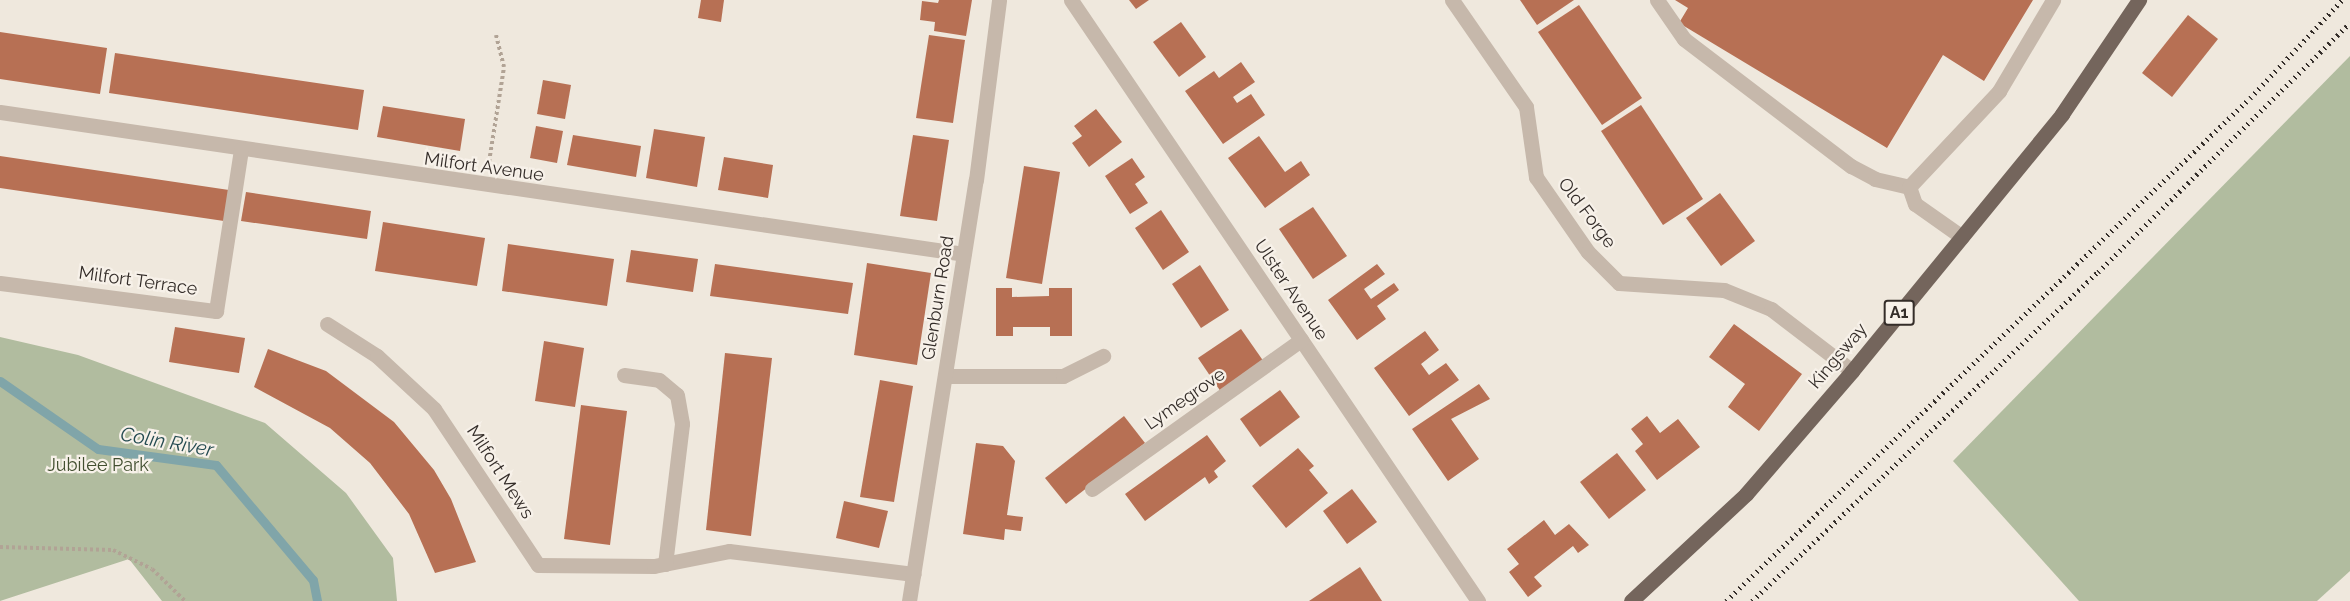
<!DOCTYPE html>
<html>
<head>
<meta charset="utf-8">
<style>
  body { margin:0 }
  #map { position:relative; width:2350px; height:601px; overflow:hidden; background:#efe8dd; font-family:Raleway,sans-serif }
  div>[style] { position:absolute }
  [style*='--x'] { left:calc(var(--x)*1px); top:calc(var(--y)*1px); width:calc(var(--w)*1px); rotate:calc(var(--a)*1deg) }
  .green>* { inset:0; background:#b1bc9f }
  .stream>* { height:9px; margin:-4.5px; padding:0 4.5px; transform-origin:4.5px; border-radius:4.5px; background:#80a5a9 }
  .building>* { inset:0; background:#b77054 }
  .path>* { height:4px; margin-top:-2px; transform-origin:0; background:repeating-linear-gradient(90deg,#b1a395 0 3px,transparent 0 6px) }
  .lane>* { height:15px; margin:-7.5px; padding:0 7.5px; transform-origin:7.5px; border-radius:7.5px; background:#c6b8ab }
  .street>* { height:15px; margin:-7.5px; padding:0 7.5px; transform-origin:7.5px; border-radius:7.5px; background:#c6b8ab }
  .primary>* { height:15px; margin:-7.5px; padding:0 7.5px; transform-origin:7.5px; border-radius:7.5px; background:#74655c }
  .rail>* { height:4.5px; margin-top:-2.25px; transform-origin:0; background:repeating-linear-gradient(90deg,#342d29 0 1.5px,transparent 0 6px) }
  span { translate:-50% -50%; white-space:nowrap; text-align:center; line-height:1.15; -webkit-text-stroke:4.5px #f7f1e9; paint-order:stroke }
  .shield-label span { padding:2px 4px; background:#f7f1e9; border:2px solid; border-radius:4px; -webkit-text-stroke-width:0 }
  .shield-label { font-size:16px; color:#342d29; font-weight:700 }
  .street-label { font-size:18px; color:#342d29 }
  .park-label { font-size:18px; color:#424f30 }
  .water-label { font-size:20px; color:#244b51; font-style:italic }
</style>
</head>
<body>
<div id="map">
  <div class="green">
    <i style="clip-path:polygon(2350px 56px,2350px 571px,2317px 601px,2079px 601px,1953px 461px)"></i>
    <i style="clip-path:polygon(0 337px,78px 355px,265px 423px,346px 493px,393px 558px,397px 601px,162px 601px,129px 559px,0 601px)"></i>
  </div>
  <div class="stream">
    <i style="--x:0;--y:381;--w:119;--a:34.8"></i>
    <i style="--x:98;--y:449;--w:119;--a:7.7"></i>
    <i style="--x:216;--y:465;--w:150;--a:49.9"></i>
    <i style="--x:313;--y:580;--w:21;--a:79"></i>
  </div>
  <div class="building">
    <i style="clip-path:polygon(701px 0,724px 0,721px 22px,698px 18px)"></i>
    <i style="clip-path:polygon(939px 0,972px 0,966px 36px,934px 31px,935px 22px,920px 20px,922px 1px,938px 3px)"></i>
    <i style="clip-path:polygon(1129px 0,1149px 0,1136px 9px)"></i>
    <i style="clip-path:polygon(1520px 0,1574px 0,1537px 25px)"></i>
    <i style="clip-path:polygon(1675px 0,2033px 0,1984px 81px,1943px 55px,1887px 148px,1679px 23px,1688px 8px)"></i>
    <i style="clip-path:polygon(1579px 5px,1642px 98px,1602px 125px,1538px 32px)"></i>
    <i style="clip-path:polygon(2188px 15px,2218px 39px,2172px 97px,2142px 73px)"></i>
    <i style="clip-path:polygon(1181px 22px,1206px 57px,1179px 77px,1153px 42px)"></i>
    <i style="clip-path:polygon(0 32px,107px 48px,100px 94px,0 79px)"></i>
    <i style="clip-path:polygon(929px 35px,965px 40px,953px 123px,916px 118px)"></i>
    <i style="clip-path:polygon(115px 53px,364px 90px,358px 130px,109px 93px)"></i>
    <i style="clip-path:polygon(1241px 62px,1255px 82px,1233px 97px,1237px 103px,1251px 94px,1265px 115px,1223px 144px,1185px 91px,1214px 71px,1219px 78px)"></i>
    <i style="clip-path:polygon(543px 80px,571px 85px,565px 119px,537px 114px)"></i>
    <i style="clip-path:polygon(1641px 105px,1703px 199px,1663px 225px,1601px 131px)"></i>
    <i style="clip-path:polygon(383px 106px,465px 119px,460px 151px,377px 137px)"></i>
    <i style="clip-path:polygon(1096px 109px,1122px 142px,1089px 167px,1072px 143px,1082px 136px,1074px 126px)"></i>
    <i style="clip-path:polygon(536px 126px,563px 131px,557px 163px,530px 158px)"></i>
    <i style="clip-path:polygon(654px 129px,705px 137px,697px 187px,646px 178px)"></i>
    <i style="clip-path:polygon(573px 135px,641px 146px,636px 177px,567px 165px)"></i>
    <i style="clip-path:polygon(913px 135px,949px 140px,937px 221px,900px 216px)"></i>
    <i style="clip-path:polygon(1259px 136px,1285px 172px,1301px 161px,1310px 175px,1265px 208px,1228px 158px)"></i>
    <i style="clip-path:polygon(0 156px,229px 190px,224px 221px,0 188px)"></i>
    <i style="clip-path:polygon(724px 157px,773px 165px,768px 198px,718px 190px)"></i>
    <i style="clip-path:polygon(1132px 158px,1145px 177px,1135px 184px,1148px 203px,1130px 214px,1105px 176px)"></i>
    <i style="clip-path:polygon(1024px 166px,1060px 172px,1042px 284px,1006px 278px)"></i>
    <i style="clip-path:polygon(246px 192px,371px 211px,367px 239px,241px 221px)"></i>
    <i style="clip-path:polygon(1720px 193px,1755px 241px,1721px 266px,1686px 218px)"></i>
    <i style="clip-path:polygon(1313px 207px,1347px 256px,1313px 279px,1279px 229px)"></i>
    <i style="clip-path:polygon(1161px 210px,1189px 252px,1163px 270px,1135px 228px)"></i>
    <i style="clip-path:polygon(383px 222px,485px 238px,477px 286px,375px 271px)"></i>
    <i style="clip-path:polygon(508px 244px,614px 259px,607px 306px,502px 291px)"></i>
    <i style="clip-path:polygon(631px 250px,698px 259px,693px 292px,626px 282px)"></i>
    <i style="clip-path:polygon(867px 263px,931px 273px,917px 365px,854px 355px)"></i>
    <i style="clip-path:polygon(715px 264px,853px 283px,848px 314px,710px 296px)"></i>
    <i style="clip-path:polygon(1377px 264px,1385px 274px,1364px 289px,1371px 299px,1394px 283px,1399px 290px,1377px 306px,1386px 319px,1357px 340px,1328px 300px)"></i>
    <i style="clip-path:polygon(1200px 265px,1229px 310px,1201px 328px,1172px 284px)"></i>
    <i style="clip-path:polygon(996px 288px,1012px 288px,1012px 297px,1049px 296px,1049px 288px,1072px 288px,1072px 336px,1050px 336px,1050px 327px,1013px 327px,1013px 336px,996px 336px)"></i>
    <i style="clip-path:polygon(1734px 324px,1802px 374px,1759px 431px,1728px 407px,1745px 384px,1709px 357px)"></i>
    <i style="clip-path:polygon(175px 327px,245px 338px,239px 373px,169px 362px)"></i>
    <i style="clip-path:polygon(1241px 329px,1264px 362px,1221px 392px,1198px 358px)"></i>
    <i style="clip-path:polygon(1425px 331px,1439px 350px,1421px 364px,1429px 375px,1446px 363px,1459px 380px,1409px 416px,1374px 368px)"></i>
    <i style="clip-path:polygon(544px 341px,584px 348px,575px 407px,535px 401px)"></i>
    <i style="clip-path:polygon(268px 349px,326px 371px,394px 422px,434px 470px,451px 499px,476px 562px,435px 573px,409px 514px,370px 463px,330px 428px,254px 387px)"></i>
    <i style="clip-path:polygon(725px 353px,772px 358px,751px 536px,706px 530px)"></i>
    <i style="clip-path:polygon(880px 380px,913px 386px,894px 502px,860px 497px)"></i>
    <i style="clip-path:polygon(1479px 384px,1490px 399px,1451px 419px,1479px 459px,1448px 481px,1412px 429px)"></i>
    <i style="clip-path:polygon(1280px 390px,1300px 417px,1260px 447px,1240px 419px)"></i>
    <i style="clip-path:polygon(581px 405px,627px 411px,610px 545px,564px 539px)"></i>
    <i style="clip-path:polygon(1124px 416px,1145px 443px,1066px 504px,1045px 478px)"></i>
    <i style="clip-path:polygon(1647px 416px,1660px 433px,1678px 419px,1700px 447px,1657px 480px,1635px 451px,1643px 444px,1631px 429px)"></i>
    <i style="clip-path:polygon(1207px 435px,1226px 461px,1214px 471px,1218px 477px,1209px 484px,1205px 477px,1145px 521px,1125px 494px)"></i>
    <i style="clip-path:polygon(976px 443px,1003px 446px,1015px 461px,1007px 515px,1023px 517px,1021px 531px,1005px 529px,1004px 540px,963px 534px)"></i>
    <i style="clip-path:polygon(1298px 448px,1314px 466px,1309px 470px,1328px 493px,1286px 528px,1252px 486px)"></i>
    <i style="clip-path:polygon(1617px 453px,1646px 490px,1609px 519px,1580px 482px)"></i>
    <i style="clip-path:polygon(1352px 489px,1377px 522px,1347px 544px,1323px 511px)"></i>
    <i style="clip-path:polygon(844px 501px,888px 511px,879px 548px,836px 538px)"></i>
    <i style="clip-path:polygon(1544px 520px,1555px 535px,1569px 524px,1589px 545px,1578px 553px,1573px 546px,1534px 577px,1542px 586px,1528px 597px,1509px 572px,1519px 564px,1507px 549px)"></i>
    <i style="clip-path:polygon(1360px 567px,1382px 601px,1309px 601px)"></i>
  </div>
  <div class="path">
    <i style="--x:489;--y:162;--w:96;--a:-81"></i>
    <i style="--x:504;--y:67;--w:33;--a:-104"></i>
    <i style="--x:0;--y:547;--w:113;--a:1.5"></i>
    <i style="--x:113;--y:550;--w:43;--a:26"></i>
    <i style="--x:152;--y:569;--w:46;--a:44.1"></i>
  </div>
  <div class="lane">
    <i style="--x:1657;--y:0;--w:47;--a:55.3"></i>
    <i style="--x:1684;--y:39;--w:210;--a:37.3"></i>
    <i style="--x:1851;--y:166;--w:27;--a:28"></i>
    <i style="--x:1875;--y:179;--w:35;--a:13"></i>
    <i style="--x:1962;--y:237;--w:57;--a:-144.9"></i>
    <i style="--x:1915;--y:204;--w:18;--a:-109"></i>
    <i style="--x:1909;--y:187;--w:132;--a:-46.8"></i>
    <i style="--x:1999;--y:91;--w:106;--a:-59.3"></i>
    <i style="--x:946;--y:376;--w:117;--a:0"></i>
    <i style="--x:1063;--y:376;--w:45;--a:-26.6"></i>
  </div>
  <div class="street">
    <i style="--x:1071;--y:0;--w:726;--a:55.89"></i>
    <i style="--x:1452;--y:0;--w:130;--a:55.3"></i>
    <i style="--x:1526;--y:107;--w:71;--a:81.9"></i>
    <i style="--x:1536;--y:177;--w:91;--a:55.3"></i>
    <i style="--x:1588;--y:252;--w:44;--a:45"></i>
    <i style="--x:1619;--y:283;--w:105;--a:3.8"></i>
    <i style="--x:1724;--y:290;--w:51;--a:22"></i>
    <i style="--x:1771;--y:309;--w:102;--a:37.4"></i>
    <i style="--x:0;--y:112;--w:974;--a:8.38"></i>
    <i style="--x:0;--y:283;--w:218;--a:7.4"></i>
    <i style="--x:216;--y:311;--w:164;--a:-81.2"></i>
    <i style="--x:327;--y:324;--w:59;--a:32.6"></i>
    <i style="--x:377;--y:356;--w:78;--a:42.9"></i>
    <i style="--x:434;--y:409;--w:187;--a:56.3"></i>
    <i style="--x:538;--y:565;--w:116;--a:0.5"></i>
    <i style="--x:654;--y:566;--w:76;--a:-11.3"></i>
    <i style="--x:729;--y:551;--w:186;--a:7.1"></i>
    <i style="--x:624;--y:375;--w:35;--a:8"></i>
    <i style="--x:659;--y:380;--w:23;--a:40"></i>
    <i style="--x:677;--y:395;--w:29;--a:80"></i>
    <i style="--x:682;--y:424;--w:141;--a:96.9"></i>
    <i style="--x:1092;--y:489;--w:257;--a:-35.5"></i>
    <i style="--x:909;--y:601;--w:426;--a:-81"></i>
    <i style="--x:976;--y:180;--w:181;--a:-82.7"></i>
  </div>
  <div class="primary">
    <i style="--x:1631;--y:601;--w:157;--a:-42.9"></i>
    <i style="--x:1746;--y:494;--w:162;--a:-49.2"></i>
    <i style="--x:1852;--y:371;--w:332;--a:-50.7"></i>
    <i style="--x:2062;--y:114;--w:138;--a:-56"></i>
  </div>
  <div class="rail">
    <i style="--x:1726;--y:601;--w:726;--a:-43.83"></i>
    <i style="--x:2250;--y:98;--w:134;--a:-46.8"></i>
    <i style="--x:1752;--y:601;--w:477;--a:-43.6"></i>
    <i style="--x:2098;--y:272;--w:354;--a:-44.7"></i>
  </div>
  <div class="shield-label">
    <span style="left:1899px;top:313px">A1</span>
  </div>
  <div class="street-label">
    <span style="left:484px;top:167px;rotate:8deg">Milfort Avenue</span>
    <span style="left:1587px;top:213px;rotate:53deg">Old Forge</span>
    <span style="left:138px;top:281px;rotate:8deg">Milfort Terrace</span>
    <span style="left:1291px;top:290px;rotate:56deg">Ulster Avenue</span>
    <span style="left:938px;top:298px;rotate:-81deg">Glenburn Road</span>
    <span style="left:1838px;top:356px;rotate:-50deg">Kingsway</span>
    <span style="left:1185px;top:399px;rotate:-35deg">Lymegrove</span>
    <span style="left:500px;top:472px;rotate:57deg">Milfort Mews</span>
  </div>
  <div class="park-label">
    <span style="left:98px;top:465px">Jubilee Park</span>
  </div>
  <div class="water-label">
    <span style="left:167px;top:442px;rotate:10deg">Colin River</span>
  </div>
</div>
</body>
</html>
